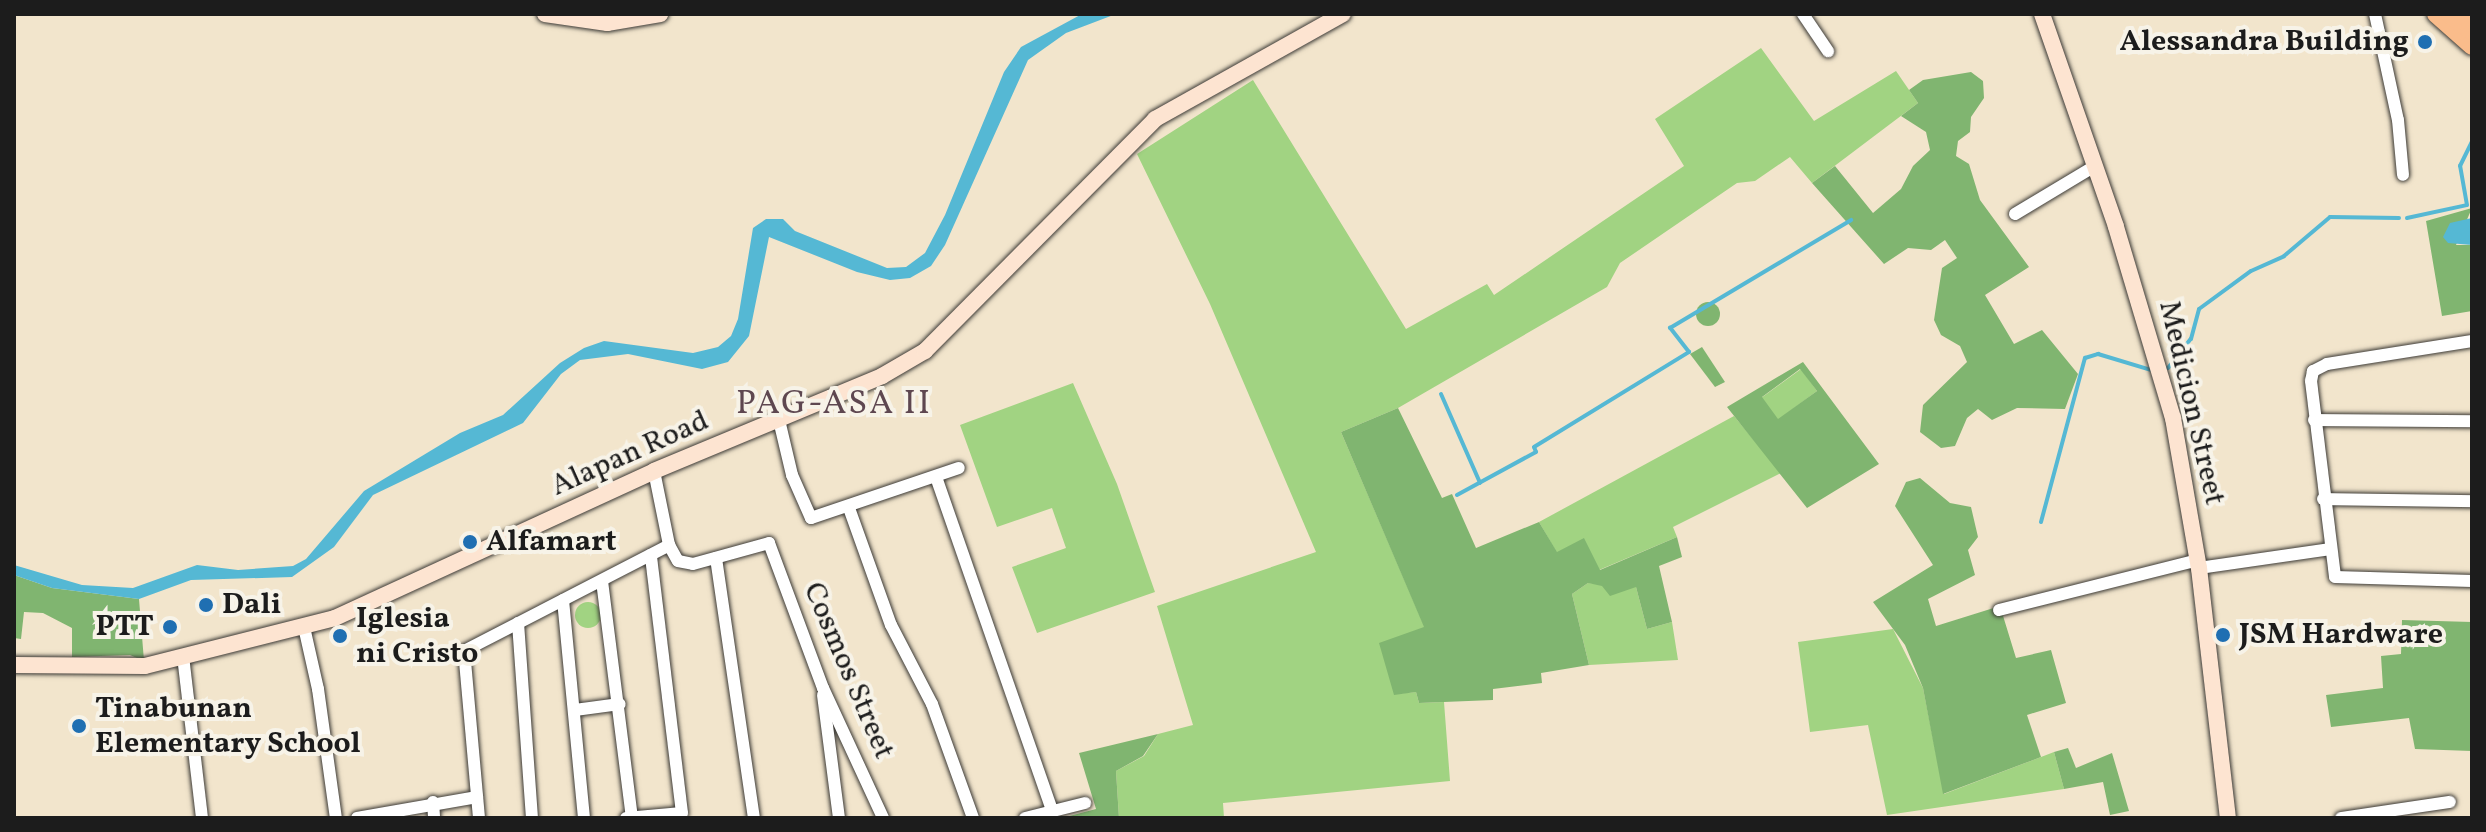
<!DOCTYPE html>
<html>
<head>
<meta charset="utf-8">
<style>
  body { margin:0 }
  #map { position:relative; width:2486px; height:832px; overflow:hidden; background:#f2e5cc; font-family:Vollkorn,serif }
  div>[style] { position:absolute }
  [style*='--x'] { left:calc(var(--x)*1px); top:calc(var(--y)*1px); width:calc(var(--w)*1px); rotate:calc(var(--a)*1deg) }
  .green>* { inset:0; background:#a1d382 }
  .round { border-radius:50% }
  .forest>* { inset:0; background:#80b570 }
  .water>* { inset:0; background:#55b8d4 }
  .stream>* { height:4px; margin:-2px; padding:0 2px; transform-origin:2px; border-radius:2px; background:#55b8d4 }
  .roads { filter:drop-shadow(0 0 2px #3c3a36) drop-shadow(0 0 2px #3c3a36) }
  .street>* { height:12px; margin:-6px; padding:0 6px; transform-origin:6px; border-radius:6px; background:#fff }
  .secondary>* { height:16px; margin:-8px; padding:0 8px; transform-origin:8px; border-radius:8px; background:#fde4d1 }
  .primary>* { height:18px; margin:-9px; padding:0 9px; transform-origin:9px; border-radius:9px; background:#fabc8b }
  .highway>* { height:22px; margin:-11px; padding:0 11px; transform-origin:11px; border-radius:11px; background:#fabc8b }
  .dots>* { width:22px; height:22px; translate:-50% -50%; box-sizing:border-box; border:4px solid #f7f3e8; border-radius:50% }
  span { translate:-50% -50%; white-space:nowrap; text-align:center; line-height:1.15; -webkit-text-stroke:8px #f7f3e8; paint-order:stroke }
  .poi-label { font-size:30px; color:#1c1c1c; font-weight:700 }
  .right { translate:-100% -50%; text-align:right }
  .left { translate:0 -50%; text-align:left }
  .street-label { font-size:30px; color:#1c1c1c }
  .quarter-label { font-size:34px; color:#5e4750; letter-spacing:2px }
  .frame { position:absolute; inset:0; border:16px solid #1c1c1c; pointer-events:none }
</style>
</head>
<body>
<div id="map">
  <div class="green">
    <i style="clip-path:polygon(1761px 48px,1814px 121px,1896px 71px,1918px 103px,1812px 183px,1790px 157px,1755px 181px,1737px 183px,1620px 263px,1607px 287px,1398px 408px,1341px 432px,1425px 628px,1394px 694px,1416px 692px,1419px 703px,1444px 702px,1450px 781px,1223px 803px,1224px 818px,1119px 818px,1116px 771px,1144px 756px,1158px 734px,1193px 725px,1157px 606px,1316px 552px,1210px 304px,1137px 154px,1253px 80px,1406px 329px,1487px 284px,1494px 295px,1684px 166px,1655px 119px)"></i>
    <i style="clip-path:polygon(1801px 369px,1817px 391px,1778px 420px,1761px 398px)"></i>
    <i style="clip-path:polygon(1073px 383px,1117px 484px,1155px 592px,1037px 633px,1012px 567px,1066px 548px,1052px 508px,997px 527px,960px 425px)"></i>
    <i style="clip-path:polygon(1734px 416px,1781px 473px,1673px 527px,1677px 537px,1599px 570px,1557px 553px,1539px 522px)"></i>
    <i style="clip-path:polygon(1588px 583px,1636px 587px,1647px 629px,1672px 622px,1678px 660px,1589px 665px,1572px 594px)"></i>
    <i class="round" style="left:575px;top:602px;width:26px;height:26px"></i>
    <i style="clip-path:polygon(1893px 629px,1923px 688px,1944px 794px,2054px 752px,2064px 789px,1887px 815px,1868px 725px,1810px 732px,1798px 642px)"></i>
  </div>
  <div class="forest">
    <i style="clip-path:polygon(1971px 72px,1983px 81px,1984px 98px,1971px 117px,1970px 132px,1958px 141px,1956px 156px,1969px 164px,1980px 200px,2029px 267px,1985px 295px,2014px 344px,2042px 330px,2078px 374px,2065px 409px,2017px 408px,1992px 420px,1978px 409px,1967px 418px,1955px 446px,1941px 448px,1920px 432px,1923px 405px,1967px 362px,1960px 346px,1941px 335px,1934px 320px,1942px 268px,1957px 258px,1945px 240px,1931px 250px,1908px 248px,1884px 264px,1812px 183px,1835px 166px,1873px 213px,1901px 189px,1913px 166px,1930px 150px,1926px 132px,1901px 116px,1918px 103px,1909px 90px,1923px 80px)"></i>
    <i style="clip-path:polygon(2472px 208px,2456px 245px,2472px 245px,2472px 311px,2442px 316px,2426px 221px)"></i>
    <i class="round" style="left:1696px;top:302px;width:24px;height:24px"></i>
    <i style="clip-path:polygon(1702px 347px,1725px 382px,1715px 387px,1690px 354px)"></i>
    <i style="clip-path:polygon(evenodd,1803px 362px,1879px 464px,1807px 508px,1727px 407px,1803px 362px,1800px 369px,1817px 391px,1778px 419px,1762px 397px,1800px 369px)"></i>
    <i style="clip-path:polygon(1398px 408px,1442px 498px,1452px 494px,1476px 548px,1539px 522px,1557px 552px,1584px 538px,1600px 570px,1677px 537px,1682px 557px,1659px 566px,1672px 622px,1647px 629px,1636px 587px,1610px 596px,1602px 586px,1588px 583px,1572px 594px,1589px 665px,1541px 673px,1542px 683px,1493px 689px,1493px 700px,1419px 703px,1416px 692px,1394px 695px,1379px 643px,1424px 627px,1341px 432px)"></i>
    <i style="clip-path:polygon(1920px 478px,1950px 503px,1971px 507px,1978px 537px,1968px 550px,1975px 575px,1928px 599px,1936px 626px,2000px 606px,2016px 658px,2051px 650px,2066px 703px,2027px 715px,2041px 757px,1943px 794px,1923px 688px,1905px 645px,1873px 602px,1933px 565px,1895px 506px,1906px 482px)"></i>
    <i style="clip-path:polygon(14px 575px,52px 588px,139px 599px,144px 661px,130px 655px,72px 657px,72px 628px,43px 613px,24px 612px,21px 639px,14px 638px)"></i>
    <i style="clip-path:polygon(2402px 620px,2472px 622px,2472px 751px,2415px 749px,2409px 718px,2331px 727px,2326px 695px,2383px 688px,2381px 656px,2401px 654px)"></i>
    <i style="clip-path:polygon(1158px 734px,1143px 756px,1116px 771px,1119px 818px,1062px 818px,1096px 809px,1079px 753px)"></i>
    <i style="clip-path:polygon(2068px 748px,2076px 768px,2112px 753px,2129px 811px,2110px 815px,2103px 782px,2064px 789px,2054px 752px)"></i>
  </div>
  <div class="water">
    <i style="clip-path:polygon(1082px 14px,1116px 14px,1066px 33px,1028px 60px,945px 245px,931px 266px,910px 278px,890px 280px,857px 272px,769px 237px,749px 336px,728px 362px,702px 369px,628px 354px,580px 360px,561px 374px,523px 423px,373px 495px,334px 547px,292px 577px,191px 580px,139px 599px,52px 588px,14px 575px,14px 565px,82px 585px,133px 588px,197px 565px,238px 570px,293px 566px,306px 559px,364px 491px,460px 433px,503px 415px,560px 363px,584px 348px,604px 341px,693px 353px,718px 347px,731px 336px,738px 319px,753px 228px,766px 219px,783px 219px,795px 231px,887px 268px,906px 267px,925px 253px,945px 215px,1004px 72px,1021px 47px)"></i>
    <i style="clip-path:polygon(2472px 218px,2472px 245px,2448px 243px,2443px 237px,2450px 223px)"></i>
  </div>
  <div class="stream">
    <i style="--x:2407;--y:218;--w:61;--a:-12.2"></i>
    <i style="--x:2467;--y:205;--w:40;--a:-100"></i>
    <i style="--x:2460;--y:166;--w:28;--a:-64"></i>
    <i style="--x:2168;--y:368;--w:37;--a:-52"></i>
    <i style="--x:2191;--y:339;--w:31;--a:-75"></i>
    <i style="--x:2199;--y:309;--w:64;--a:-36.2"></i>
    <i style="--x:2251;--y:271;--w:36;--a:-24"></i>
    <i style="--x:2284;--y:256;--w:60;--a:-40.3"></i>
    <i style="--x:2330;--y:217;--w:69;--a:0.8"></i>
    <i style="--x:1441;--y:394;--w:97;--a:66.3"></i>
    <i style="--x:1457;--y:495;--w:90;--a:-28.6"></i>
    <i style="--x:1536;--y:452;--w:5;--a:-112"></i>
    <i style="--x:1534;--y:447;--w:182;--a:-31.5"></i>
    <i style="--x:1689;--y:352;--w:31;--a:-128"></i>
    <i style="--x:1670;--y:328;--w:211;--a:-30.8"></i>
    <i style="--x:2041;--y:522;--w:170;--a:-75"></i>
    <i style="--x:2085;--y:358;--w:14;--a:-17"></i>
    <i style="--x:2098;--y:354;--w:55;--a:16.8"></i>
  </div>
  <div class="roads">
    <div class="street">
      <i style="--x:1803;--y:14;--w:45;--a:56"></i>
      <i style="--x:2375;--y:14;--w:108;--a:77.8"></i>
      <i style="--x:2398;--y:120;--w:55;--a:84.8"></i>
      <i style="--x:2015;--y:214;--w:93;--a:-31"></i>
      <i style="--x:2472;--y:341;--w:147;--a:171"></i>
      <i style="--x:2327;--y:364;--w:16;--a:153"></i>
      <i style="--x:2313;--y:371;--w:10;--a:101"></i>
      <i style="--x:2311;--y:381;--w:197;--a:83"></i>
      <i style="--x:2335;--y:577;--w:137;--a:1.7"></i>
      <i style="--x:779;--y:420;--w:57;--a:76.7"></i>
      <i style="--x:792;--y:475;--w:47;--a:66.2"></i>
      <i style="--x:811;--y:518;--w:156;--a:-18.7"></i>
      <i style="--x:2314;--y:420;--w:158;--a:0.4"></i>
      <i style="--x:654;--y:471;--w:76;--a:78.5"></i>
      <i style="--x:669;--y:545;--w:18;--a:61"></i>
      <i style="--x:678;--y:561;--w:15;--a:11"></i>
      <i style="--x:693;--y:564;--w:79;--a:-15.4"></i>
      <i style="--x:769;--y:543;--w:155;--a:69.6"></i>
      <i style="--x:823;--y:688;--w:143;--a:65.2"></i>
      <i style="--x:936;--y:477;--w:354;--a:70.8"></i>
      <i style="--x:2323;--y:499;--w:149;--a:0.8"></i>
      <i style="--x:849;--y:508;--w:124;--a:70.3"></i>
      <i style="--x:891;--y:625;--w:89;--a:62.6"></i>
      <i style="--x:932;--y:704;--w:121;--a:70.2"></i>
      <i style="--x:716;--y:558;--w:263;--a:81.7"></i>
      <i style="--x:2199;--y:568;--w:133;--a:-8.2"></i>
      <i style="--x:602;--y:581;--w:239;--a:82.8"></i>
      <i style="--x:563;--y:600;--w:219;--a:84.5"></i>
      <i style="--x:1999;--y:610;--w:205;--a:-14.1"></i>
      <i style="--x:518;--y:623;--w:196;--a:85.9"></i>
      <i style="--x:304;--y:627;--w:64;--a:77.3"></i>
      <i style="--x:318;--y:689;--w:130;--a:82.1"></i>
      <i style="--x:183;--y:656;--w:163;--a:83.3"></i>
      <i style="--x:823;--y:695;--w:124;--a:82.6"></i>
      <i style="--x:575;--y:710;--w:45;--a:-7.6"></i>
      <i style="--x:433;--y:802;--w:16;--a:86"></i>
      <i style="--x:357;--y:818;--w:122;--a:-9.9"></i>
      <i style="--x:479;--y:818;--w:168;--a:-95.1"></i>
      <i style="--x:464;--y:651;--w:231;--a:-27.3"></i>
      <i style="--x:626;--y:818;--w:56;--a:-5.1"></i>
      <i style="--x:682;--y:813;--w:260;--a:-96.9"></i>
      <i style="--x:1025;--y:818;--w:62;--a:-14"></i>
      <i style="--x:2341;--y:818;--w:110;--a:-8.4"></i>
    </div>
    <div class="secondary">
      <i style="--x:545;--y:14;--w:63;--a:8.3"></i>
      <i style="--x:607;--y:23;--w:54;--a:-9.6"></i>
      <i style="--x:2042;--y:14;--w:225;--a:70.8"></i>
      <i style="--x:2116;--y:227;--w:199;--a:73.4"></i>
      <i style="--x:2173;--y:418;--w:152;--a:80.2"></i>
      <i style="--x:2199;--y:568;--w:252;--a:83.4"></i>
      <i style="--x:14;--y:665;--w:131;--a:0.4"></i>
      <i style="--x:145;--y:666;--w:196;--a:-14.2"></i>
      <i style="--x:335;--y:618;--w:351;--a:-24.7"></i>
      <i style="--x:654;--y:471;--w:247;--a:-22.6"></i>
      <i style="--x:882;--y:376;--w:50;--a:-30.2"></i>
      <i style="--x:925;--y:351;--w:327;--a:-45.2"></i>
      <i style="--x:1155;--y:119;--w:215;--a:-29.2"></i>
    </div>
    <div class="primary">
      <i style="--x:2436;--y:14;--w:48;--a:41.6"></i>
    </div>
    <div class="highway">
      <i style="--x:2452;--y:14;--w:25;--a:37"></i>
    </div>
  </div>
  <div class="dots">
    <i style="left:2425px;top:42px;background:#1f6fb2"></i>
    <i style="left:470px;top:542px;background:#1f6fb2"></i>
    <i style="left:206px;top:605px;background:#1f6fb2"></i>
    <i style="left:170px;top:627px;background:#1f6fb2"></i>
    <i style="left:2223px;top:635px;background:#1f6fb2"></i>
    <i style="left:340px;top:636px;background:#1f6fb2"></i>
    <i style="left:79px;top:726px;background:#1f6fb2"></i>
  </div>
  <div class="poi-label">
    <span class="right" style="left:2409px;top:42px">Alessandra Building</span>
    <span class="left" style="left:486px;top:542px">Alfamart</span>
    <span class="left" style="left:222px;top:605px">Dali</span>
    <span class="left" style="left:356px;top:636px">Iglesia<br>ni Cristo</span>
    <span class="right" style="left:154px;top:627px">PTT</span>
    <span class="left" style="left:2239px;top:635px">JSM Hardware</span>
    <span class="left" style="left:95px;top:726px">Tinabunan<br>Elementary School</span>
  </div>
  <div class="street-label">
    <span style="left:2191px;top:403px;rotate:77deg">Medicion Street</span>
    <span style="left:630px;top:454px;rotate:-24deg">Alapan Road</span>
    <span style="left:848px;top:671px;rotate:67deg">Cosmos Street</span>
  </div>
  <div class="quarter-label">
    <span style="left:834px;top:405px">PAG-ASA II</span>
  </div>
  <div class="frame"></div>
</div>
</body>
</html>
